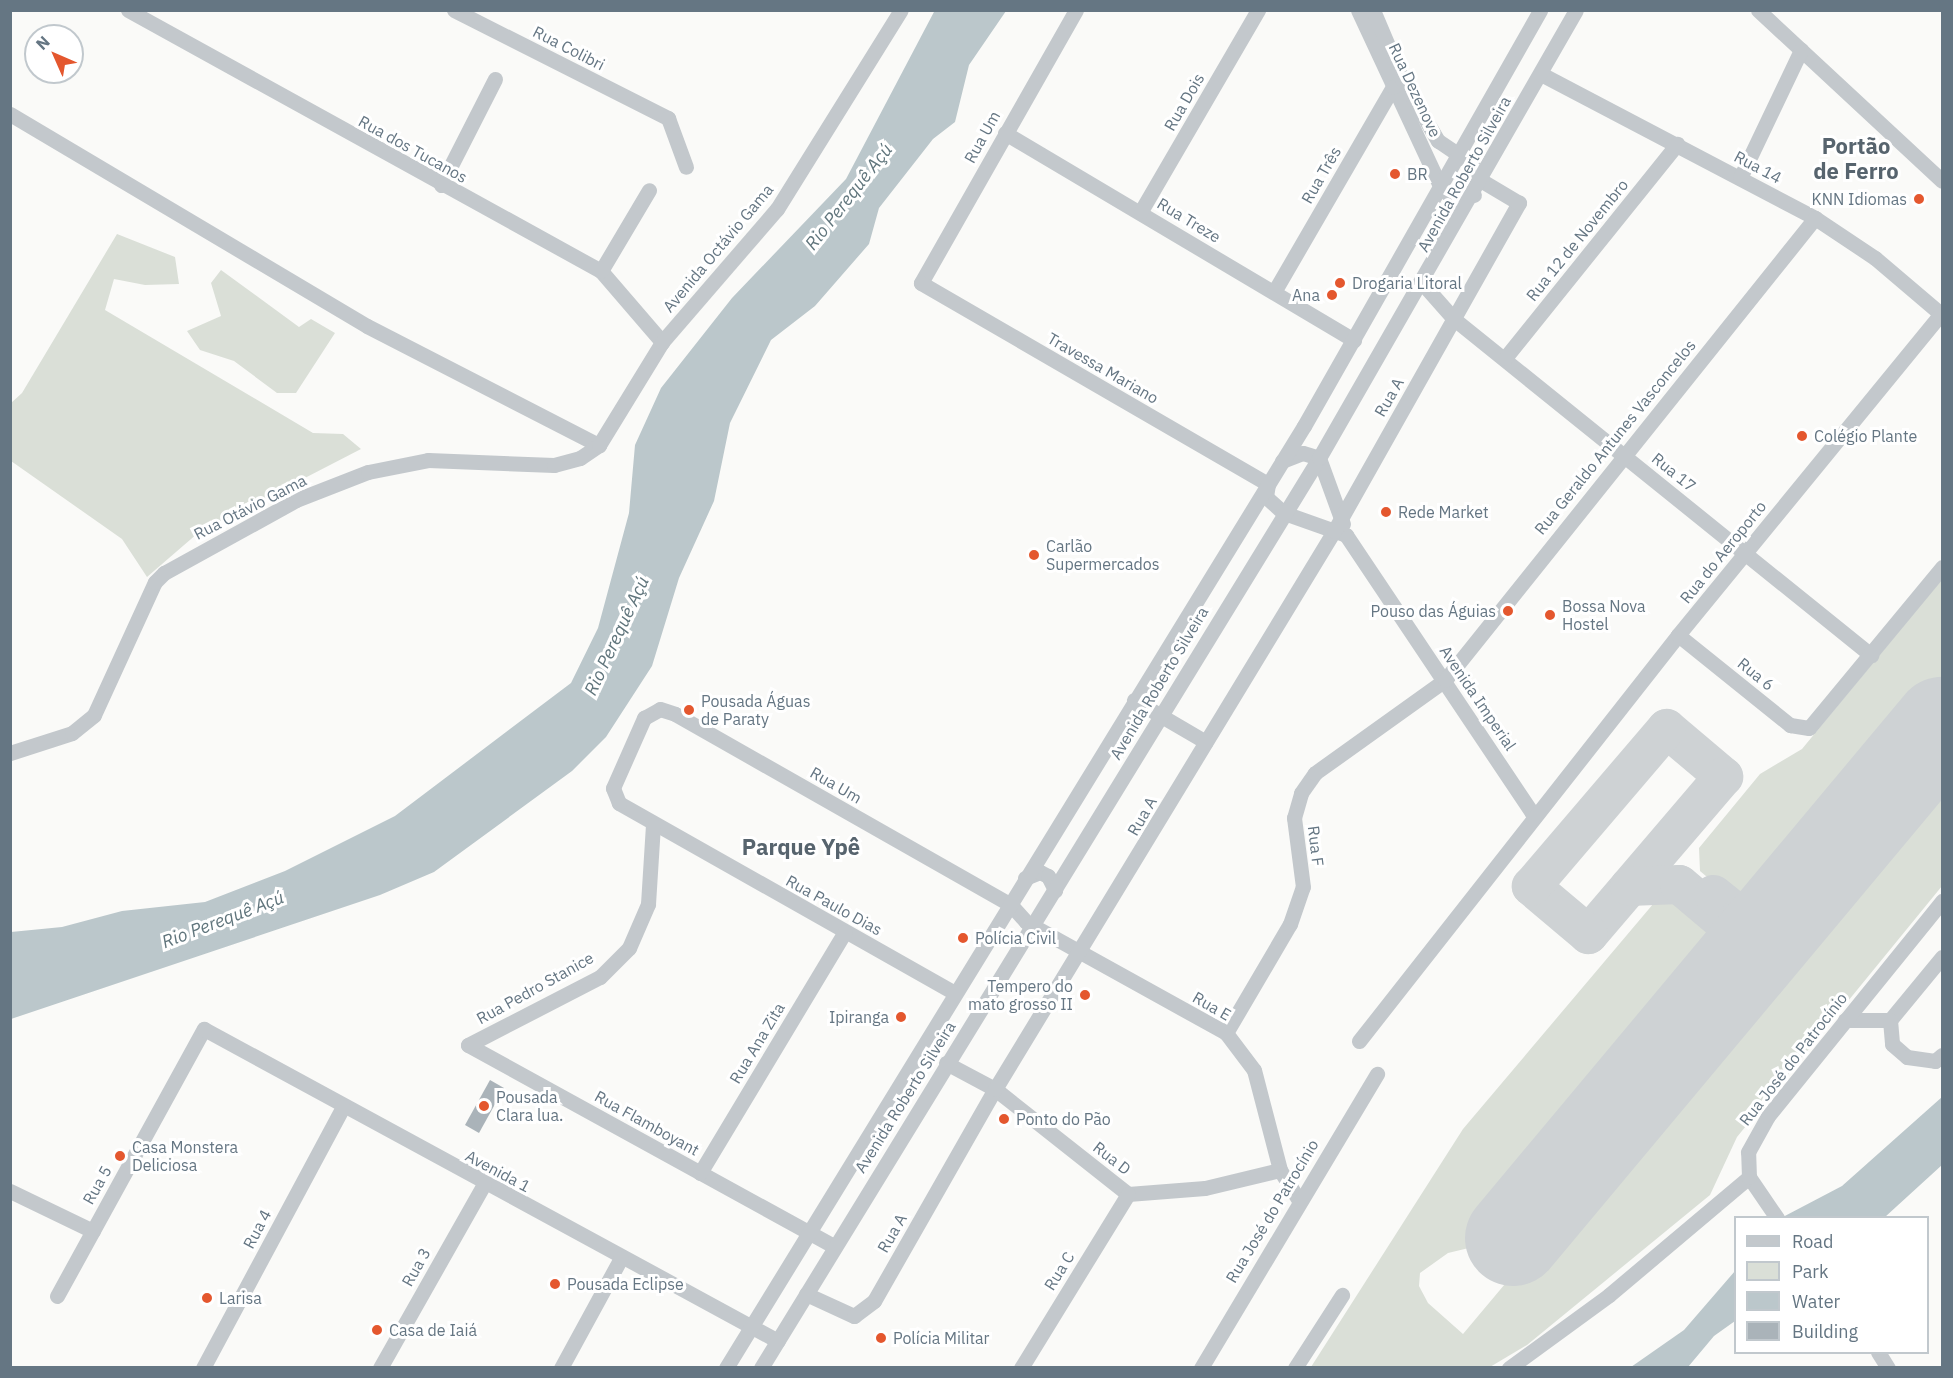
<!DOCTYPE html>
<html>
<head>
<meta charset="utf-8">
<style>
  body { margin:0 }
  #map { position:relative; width:1953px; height:1378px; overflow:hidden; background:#fafaf8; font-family:"IBM Plex Sans",sans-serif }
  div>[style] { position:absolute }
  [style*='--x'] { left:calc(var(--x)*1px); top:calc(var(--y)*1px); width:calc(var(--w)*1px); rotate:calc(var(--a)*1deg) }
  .green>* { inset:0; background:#dadfd7 }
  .water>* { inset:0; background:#bbc7cb }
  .taxiway>* { height:39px; margin:-19.5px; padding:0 19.5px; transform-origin:19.5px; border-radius:19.5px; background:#ced2d4 }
  .runway>* { height:96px; margin:-48px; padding:0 48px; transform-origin:48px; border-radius:48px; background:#ced2d4 }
  .building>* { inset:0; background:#aab3b9 }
  .minor>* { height:15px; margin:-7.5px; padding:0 7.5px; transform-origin:7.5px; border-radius:7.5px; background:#c3c8cc }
  .dots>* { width:16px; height:16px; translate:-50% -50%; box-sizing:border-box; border:3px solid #fff; border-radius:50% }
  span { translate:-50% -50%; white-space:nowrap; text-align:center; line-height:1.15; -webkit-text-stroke:6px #fff; paint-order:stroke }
  .street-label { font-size:16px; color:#657683 }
  .poi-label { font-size:16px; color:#657683 }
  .left { translate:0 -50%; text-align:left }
  .right { translate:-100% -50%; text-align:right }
  .water-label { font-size:18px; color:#60757c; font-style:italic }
  .district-label { font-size:22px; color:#57646e; font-weight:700 }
  .frame { position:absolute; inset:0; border:12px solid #657683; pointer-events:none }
  .legend { position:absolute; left:1734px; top:1216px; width:195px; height:138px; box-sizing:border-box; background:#fff; border:2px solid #c1c8cd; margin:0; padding:8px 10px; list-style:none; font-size:18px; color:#657683 }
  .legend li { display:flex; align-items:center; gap:12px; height:30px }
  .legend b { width:30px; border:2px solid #c1c8cd }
  .north { position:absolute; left:24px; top:24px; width:60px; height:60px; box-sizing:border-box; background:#fff; border:2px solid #c1c8cd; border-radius:50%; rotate:315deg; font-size:16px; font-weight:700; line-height:24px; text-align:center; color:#657683 }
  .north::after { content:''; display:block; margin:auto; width:21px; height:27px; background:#e4572e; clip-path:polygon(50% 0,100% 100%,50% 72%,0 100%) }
</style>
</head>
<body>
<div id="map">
  <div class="green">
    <i style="clip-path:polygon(117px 234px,175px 257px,179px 284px,145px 285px,114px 279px,105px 310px,313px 433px,343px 434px,361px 449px,198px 533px,147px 577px,122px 539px,11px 461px,11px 403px,22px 393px)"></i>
    <i style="clip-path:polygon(221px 270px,299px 327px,311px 319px,335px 333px,296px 393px,277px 393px,234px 361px,200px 350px,187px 331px,221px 316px,211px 283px)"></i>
    <i style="clip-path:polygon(1942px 579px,1942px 689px,1762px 905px,1740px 905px,1700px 871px,1699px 848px,1760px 774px,1802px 749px)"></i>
    <i style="clip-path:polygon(1942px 763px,1942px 886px,1737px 1137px,1710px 1195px,1527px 1345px,1490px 1367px,1311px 1367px,1463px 1129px,1659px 897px,1679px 895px,1722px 932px,1721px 953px,1473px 1247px,1448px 1253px,1420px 1273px,1419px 1286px,1428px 1303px,1463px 1334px)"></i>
  </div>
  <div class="water">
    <i style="clip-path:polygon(935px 10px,1006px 11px,969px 65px,955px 122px,933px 139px,879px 208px,869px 244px,815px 306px,771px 340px,730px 423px,714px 501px,679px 578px,652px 666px,606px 737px,572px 771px,434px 872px,380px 895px,11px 1019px,11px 932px,62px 927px,122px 911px,205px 902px,285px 871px,395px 816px,571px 683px,598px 628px,629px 513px,635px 445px,661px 388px,732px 298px,846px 179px)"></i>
    <i style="clip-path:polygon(1942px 1097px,1942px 1165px,1885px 1217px,1781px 1218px,1842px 1186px)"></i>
    <i style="clip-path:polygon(1735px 1271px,1735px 1321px,1714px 1336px,1688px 1367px,1631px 1367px,1684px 1330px)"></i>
  </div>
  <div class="taxiway">
    <i style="--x:1666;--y:728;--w:75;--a:40.1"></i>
    <i style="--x:1723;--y:776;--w:208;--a:130.5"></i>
    <i style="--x:1588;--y:934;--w:75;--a:-139.9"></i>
    <i style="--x:1531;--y:886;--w:208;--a:-49.5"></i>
    <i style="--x:1629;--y:886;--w:50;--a:-2.3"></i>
    <i style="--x:1679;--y:884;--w:68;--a:40.2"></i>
    <i style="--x:1731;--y:928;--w:44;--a:83.5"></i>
    <i style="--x:1713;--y:894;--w:35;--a:39"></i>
    <i style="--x:1740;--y:916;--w:37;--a:9"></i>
  </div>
  <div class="runway">
    <i style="--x:1513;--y:1238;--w:669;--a:-50.1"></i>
  </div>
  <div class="building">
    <i style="clip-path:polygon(490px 1080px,504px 1088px,479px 1133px,465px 1125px)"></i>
  </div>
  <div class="minor">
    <i style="--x:128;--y:10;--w:540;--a:28.89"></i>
    <i style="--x:601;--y:271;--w:94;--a:49.3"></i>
    <i style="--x:454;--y:10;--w:240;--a:26.8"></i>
    <i style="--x:668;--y:118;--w:52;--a:69.8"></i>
    <i style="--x:1076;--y:10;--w:314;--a:119.6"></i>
    <i style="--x:921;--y:283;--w:401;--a:30.1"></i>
    <i style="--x:1268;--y:484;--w:13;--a:99"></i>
    <i style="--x:1266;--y:497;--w:24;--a:42"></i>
    <i style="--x:1284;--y:513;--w:66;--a:19.5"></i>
    <i style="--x:1346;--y:535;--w:339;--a:56.2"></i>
    <i style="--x:1358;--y:10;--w:194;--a:65"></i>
    <i style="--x:1440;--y:186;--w:16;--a:45"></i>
    <i style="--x:1451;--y:197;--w:23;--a:-5"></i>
    <i style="--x:1758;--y:10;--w:251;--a:42.9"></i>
    <i style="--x:1541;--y:74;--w:310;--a:27.7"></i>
    <i style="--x:1815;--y:218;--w:72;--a:33.7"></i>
    <i style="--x:1875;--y:258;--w:88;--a:40.4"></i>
    <i style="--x:10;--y:114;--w:415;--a:30.7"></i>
    <i style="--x:367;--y:326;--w:261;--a:27.2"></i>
    <i style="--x:1005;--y:133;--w:406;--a:30.7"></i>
    <i style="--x:1740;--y:178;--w:142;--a:-64.5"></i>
    <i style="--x:441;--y:185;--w:119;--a:-63"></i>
    <i style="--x:1141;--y:211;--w:233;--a:-59.8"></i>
    <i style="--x:601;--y:271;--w:94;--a:-59.3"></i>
    <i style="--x:1423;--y:284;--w:47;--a:48.5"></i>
    <i style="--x:1454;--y:319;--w:536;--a:38.86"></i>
    <i style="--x:1274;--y:292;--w:237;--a:-59.9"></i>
    <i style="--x:1393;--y:87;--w:12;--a:-31"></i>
    <i style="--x:1505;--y:358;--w:275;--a:-51.2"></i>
    <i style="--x:1282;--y:461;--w:22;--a:-21"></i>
    <i style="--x:1303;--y:453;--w:17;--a:17"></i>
    <i style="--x:1319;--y:458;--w:70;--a:70"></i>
    <i style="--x:1678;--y:635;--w:144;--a:38.8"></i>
    <i style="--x:1790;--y:725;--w:19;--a:9"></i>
    <i style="--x:1809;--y:728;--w:209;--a:-50.4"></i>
    <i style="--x:1134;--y:700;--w:83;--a:30.3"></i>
    <i style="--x:10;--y:753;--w:65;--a:-17.9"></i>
    <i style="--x:72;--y:733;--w:28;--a:-39"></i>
    <i style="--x:94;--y:715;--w:146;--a:-65.4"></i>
    <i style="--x:155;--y:582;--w:13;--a:-45"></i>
    <i style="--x:164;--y:573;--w:151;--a:-28.9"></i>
    <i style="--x:296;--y:500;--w:77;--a:-21.3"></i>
    <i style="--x:368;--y:472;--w:61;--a:-11.3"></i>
    <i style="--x:428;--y:460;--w:126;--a:2.3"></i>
    <i style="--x:554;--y:465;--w:27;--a:-15"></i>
    <i style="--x:580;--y:458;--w:23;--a:-34"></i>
    <i style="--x:599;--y:445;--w:121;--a:-58.5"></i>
    <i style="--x:662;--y:342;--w:176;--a:-49.2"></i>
    <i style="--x:777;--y:209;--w:234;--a:-58.1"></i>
    <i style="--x:1025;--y:878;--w:16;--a:-22"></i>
    <i style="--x:1040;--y:872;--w:9;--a:27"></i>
    <i style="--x:1048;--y:876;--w:16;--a:63"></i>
    <i style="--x:1942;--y:957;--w:82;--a:129.5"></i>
    <i style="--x:1890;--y:1020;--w:24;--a:85"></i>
    <i style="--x:1892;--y:1044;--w:20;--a:41"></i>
    <i style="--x:1907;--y:1057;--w:28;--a:8"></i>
    <i style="--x:1935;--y:1061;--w:9;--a:-41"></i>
    <i style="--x:953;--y:992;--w:384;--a:-150.5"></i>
    <i style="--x:619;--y:803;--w:16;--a:-112"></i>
    <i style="--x:613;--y:788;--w:77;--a:-66.1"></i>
    <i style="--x:644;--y:718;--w:18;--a:-29"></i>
    <i style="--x:660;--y:709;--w:16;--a:18"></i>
    <i style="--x:675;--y:714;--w:385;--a:29.6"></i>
    <i style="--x:1010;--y:904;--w:24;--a:48"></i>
    <i style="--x:1026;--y:922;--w:229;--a:29"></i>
    <i style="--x:1226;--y:1033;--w:46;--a:52.9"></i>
    <i style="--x:1254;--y:1070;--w:103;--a:75.4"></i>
    <i style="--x:1280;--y:1170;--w:36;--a:58"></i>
    <i style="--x:1845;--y:1020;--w:45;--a:0"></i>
    <i style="--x:1226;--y:1033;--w:126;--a:-59.6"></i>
    <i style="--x:1290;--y:924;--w:39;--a:-71"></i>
    <i style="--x:1303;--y:887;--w:70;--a:-97.4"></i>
    <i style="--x:1294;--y:818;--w:26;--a:-74"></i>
    <i style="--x:1301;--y:793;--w:24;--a:-55"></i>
    <i style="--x:1315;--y:773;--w:160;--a:-35.6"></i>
    <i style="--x:1445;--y:680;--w:592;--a:-51.31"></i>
    <i style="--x:1359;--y:1041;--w:516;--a:-51.84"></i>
    <i style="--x:1678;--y:635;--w:417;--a:-50.7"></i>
    <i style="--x:468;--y:1045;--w:418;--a:28.8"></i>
    <i style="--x:468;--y:1045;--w:148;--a:-27.3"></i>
    <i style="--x:600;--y:977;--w:41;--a:-45"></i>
    <i style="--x:629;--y:948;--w:48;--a:-66.6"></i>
    <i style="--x:648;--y:904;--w:79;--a:-86.4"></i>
    <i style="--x:946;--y:1063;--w:55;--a:28"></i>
    <i style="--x:995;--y:1089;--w:169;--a:38.3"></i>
    <i style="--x:1128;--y:1194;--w:77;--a:-4.5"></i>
    <i style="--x:1205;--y:1188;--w:77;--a:-13.5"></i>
    <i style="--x:700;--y:1173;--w:281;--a:-59"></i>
    <i style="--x:1749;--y:1177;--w:50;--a:55.7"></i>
    <i style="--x:10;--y:1191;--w:92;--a:25.7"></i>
    <i style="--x:806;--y:1294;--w:53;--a:24.6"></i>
    <i style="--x:854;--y:1316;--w:25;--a:-37"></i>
    <i style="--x:874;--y:1301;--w:244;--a:-60.3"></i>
    <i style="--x:995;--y:1089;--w:653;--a:-58.72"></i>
    <i style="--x:1334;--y:531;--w:377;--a:-60.6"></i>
    <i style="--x:1519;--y:203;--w:43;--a:-149.3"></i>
    <i style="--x:1482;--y:181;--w:21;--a:-121"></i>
    <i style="--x:1471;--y:163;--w:40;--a:-146"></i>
    <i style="--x:1438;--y:141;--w:69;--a:-120.3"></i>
    <i style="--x:1403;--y:81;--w:77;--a:-112.9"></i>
    <i style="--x:57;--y:1296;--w:305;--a:-61.2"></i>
    <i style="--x:204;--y:1029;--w:653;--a:28.53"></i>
    <i style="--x:1878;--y:1352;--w:19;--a:58"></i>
    <i style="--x:203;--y:1368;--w:296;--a:-61.8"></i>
    <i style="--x:380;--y:1368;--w:211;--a:-60.5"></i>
    <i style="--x:561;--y:1368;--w:125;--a:-61.4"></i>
    <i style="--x:726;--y:1368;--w:1105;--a:-58.47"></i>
    <i style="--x:1304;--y:426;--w:478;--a:-60.4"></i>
    <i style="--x:761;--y:1368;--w:1067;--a:-58.48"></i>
    <i style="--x:1319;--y:458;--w:516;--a:-60.16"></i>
    <i style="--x:1021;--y:1368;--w:204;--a:-58.4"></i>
    <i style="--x:1201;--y:1368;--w:343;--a:-59.1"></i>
    <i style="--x:1295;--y:1368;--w:87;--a:-57.2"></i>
    <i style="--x:1509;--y:1368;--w:124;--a:-36.1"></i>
    <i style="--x:1609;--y:1295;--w:183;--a:-40.1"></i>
    <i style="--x:1749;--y:1177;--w:25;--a:-92"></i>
    <i style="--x:1748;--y:1152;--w:41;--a:-60.9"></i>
    <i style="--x:1768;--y:1116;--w:277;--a:-51"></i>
  </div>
  <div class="dots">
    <i style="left:1395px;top:174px;background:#e4572e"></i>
    <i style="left:1919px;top:199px;background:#e4572e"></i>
    <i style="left:1340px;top:283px;background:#e4572e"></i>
    <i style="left:1332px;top:295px;background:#e4572e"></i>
    <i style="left:1802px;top:436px;background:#e4572e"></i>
    <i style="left:1386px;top:512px;background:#e4572e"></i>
    <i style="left:1034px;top:555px;background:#e4572e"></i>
    <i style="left:1508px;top:611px;background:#e4572e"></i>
    <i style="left:1550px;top:615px;background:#e4572e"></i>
    <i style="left:689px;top:710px;background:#e4572e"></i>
    <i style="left:963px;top:938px;background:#e4572e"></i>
    <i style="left:1085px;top:995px;background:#e4572e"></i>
    <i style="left:901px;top:1017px;background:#e4572e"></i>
    <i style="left:484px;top:1106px;background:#e4572e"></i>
    <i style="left:1004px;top:1119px;background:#e4572e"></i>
    <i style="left:120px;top:1156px;background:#e4572e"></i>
    <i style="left:555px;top:1284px;background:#e4572e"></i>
    <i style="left:207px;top:1298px;background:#e4572e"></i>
    <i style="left:377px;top:1330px;background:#e4572e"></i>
    <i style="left:881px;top:1338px;background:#e4572e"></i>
  </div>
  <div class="street-label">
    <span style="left:569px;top:48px;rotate:27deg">Rua Colibri</span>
    <span style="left:1415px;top:90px;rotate:65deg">Rua Dezenove</span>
    <span style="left:1184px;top:102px;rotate:-60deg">Rua Dois</span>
    <span style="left:982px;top:137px;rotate:-61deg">Rua Um</span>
    <span style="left:413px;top:149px;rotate:29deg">Rua dos Tucanos</span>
    <span style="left:1758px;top:167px;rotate:28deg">Rua 14</span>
    <span style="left:1464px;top:174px;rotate:-61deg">Avenida Roberto Silveira</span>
    <span style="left:1321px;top:175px;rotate:-60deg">Rua Três</span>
    <span style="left:1189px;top:220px;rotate:31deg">Rua Treze</span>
    <span style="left:1577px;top:240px;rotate:-51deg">Rua 12 de Novembro</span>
    <span style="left:718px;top:248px;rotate:-50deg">Avenida Octávio Gama</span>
    <span style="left:1103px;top:368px;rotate:30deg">Travessa Mariano</span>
    <span style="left:1389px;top:397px;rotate:-60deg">Rua A</span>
    <span style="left:1615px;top:437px;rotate:-51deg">Rua Geraldo Antunes Vasconcelos</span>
    <span style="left:1674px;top:472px;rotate:39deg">Rua 17</span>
    <span style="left:250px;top:507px;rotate:-27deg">Rua Otávio Gama</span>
    <span style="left:1723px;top:552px;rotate:-51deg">Rua do Aeroporto</span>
    <span style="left:1756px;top:674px;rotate:39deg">Rua 6</span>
    <span style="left:1159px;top:683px;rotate:-59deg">Avenida Roberto Silveira</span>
    <span style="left:1478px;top:698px;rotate:56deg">Avenida Imperial</span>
    <span style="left:836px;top:785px;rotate:30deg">Rua Um</span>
    <span style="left:1142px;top:816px;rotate:-60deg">Rua A</span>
    <span style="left:1316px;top:846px;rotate:83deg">Rua F</span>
    <span style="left:834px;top:905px;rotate:29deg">Rua Paulo Dias</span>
    <span style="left:535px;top:988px;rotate:-29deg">Rua Pedro Stanice</span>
    <span style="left:1212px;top:1006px;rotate:30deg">Rua E</span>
    <span style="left:757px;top:1043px;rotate:-59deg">Rua Ana Zita</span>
    <span style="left:1793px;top:1059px;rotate:-52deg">Rua José do Patrocínio</span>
    <span style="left:905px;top:1097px;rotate:-58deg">Avenida Roberto Silveira</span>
    <span style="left:647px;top:1123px;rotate:29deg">Rua Flamboyant</span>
    <span style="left:1112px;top:1158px;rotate:38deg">Rua D</span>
    <span style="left:498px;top:1171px;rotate:28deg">Avenida 1</span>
    <span style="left:97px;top:1185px;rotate:-61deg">Rua 5</span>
    <span style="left:1272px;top:1211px;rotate:-59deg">Rua José do Patrocínio</span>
    <span style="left:257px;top:1229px;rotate:-62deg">Rua 4</span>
    <span style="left:892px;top:1233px;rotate:-60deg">Rua A</span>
    <span style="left:416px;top:1267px;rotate:-61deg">Rua 3</span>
    <span style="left:1059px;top:1271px;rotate:-58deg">Rua C</span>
  </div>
  <div class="poi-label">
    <span class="left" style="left:1407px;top:174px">BR</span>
    <span class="right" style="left:1907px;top:199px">KNN Idiomas</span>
    <span class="left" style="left:1352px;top:283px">Drogaria Litoral</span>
    <span class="right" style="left:1320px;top:295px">Ana</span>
    <span class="left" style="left:1814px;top:436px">Colégio Plante</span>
    <span class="left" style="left:1398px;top:512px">Rede Market</span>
    <span class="left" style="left:1046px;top:555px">Carlão<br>Supermercados</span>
    <span class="left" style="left:1562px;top:615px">Bossa Nova<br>Hostel</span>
    <span class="right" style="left:1496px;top:611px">Pouso das Águias</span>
    <span class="left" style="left:701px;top:710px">Pousada Águas<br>de Paraty</span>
    <span class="left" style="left:975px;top:938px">Polícia Civil</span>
    <span class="right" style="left:1073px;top:995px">Tempero do<br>mato grosso II</span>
    <span class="right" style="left:889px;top:1017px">Ipiranga</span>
    <span class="left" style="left:496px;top:1106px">Pousada<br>Clara lua.</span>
    <span class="left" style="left:1016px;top:1119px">Ponto do Pão</span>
    <span class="left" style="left:132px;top:1156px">Casa Monstera<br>Deliciosa</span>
    <span class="left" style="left:567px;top:1284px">Pousada Eclipse</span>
    <span class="left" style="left:219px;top:1298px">Larisa</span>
    <span class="left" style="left:389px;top:1330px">Casa de Iaiá</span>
    <span class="left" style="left:893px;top:1338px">Polícia Militar</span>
  </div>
  <div class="water-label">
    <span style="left:849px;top:197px;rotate:-52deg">Rio Perequê Açú</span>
    <span style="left:617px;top:636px;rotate:-65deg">Rio Perequê Açú</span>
    <span style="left:223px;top:920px;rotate:-21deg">Rio Perequê Açú</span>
  </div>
  <div class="district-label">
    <span style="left:1856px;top:158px">Portão<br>de Ferro</span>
    <span style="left:801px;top:847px">Parque Ypê</span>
  </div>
  <div class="frame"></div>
  <ul class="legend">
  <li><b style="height:8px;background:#c3c8cc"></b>Road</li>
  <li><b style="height:16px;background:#dadfd7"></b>Park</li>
  <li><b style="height:16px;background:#bbc7cb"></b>Water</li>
  <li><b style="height:16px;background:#aab3b9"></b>Building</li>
  </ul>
  <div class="north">N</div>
</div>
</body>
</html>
